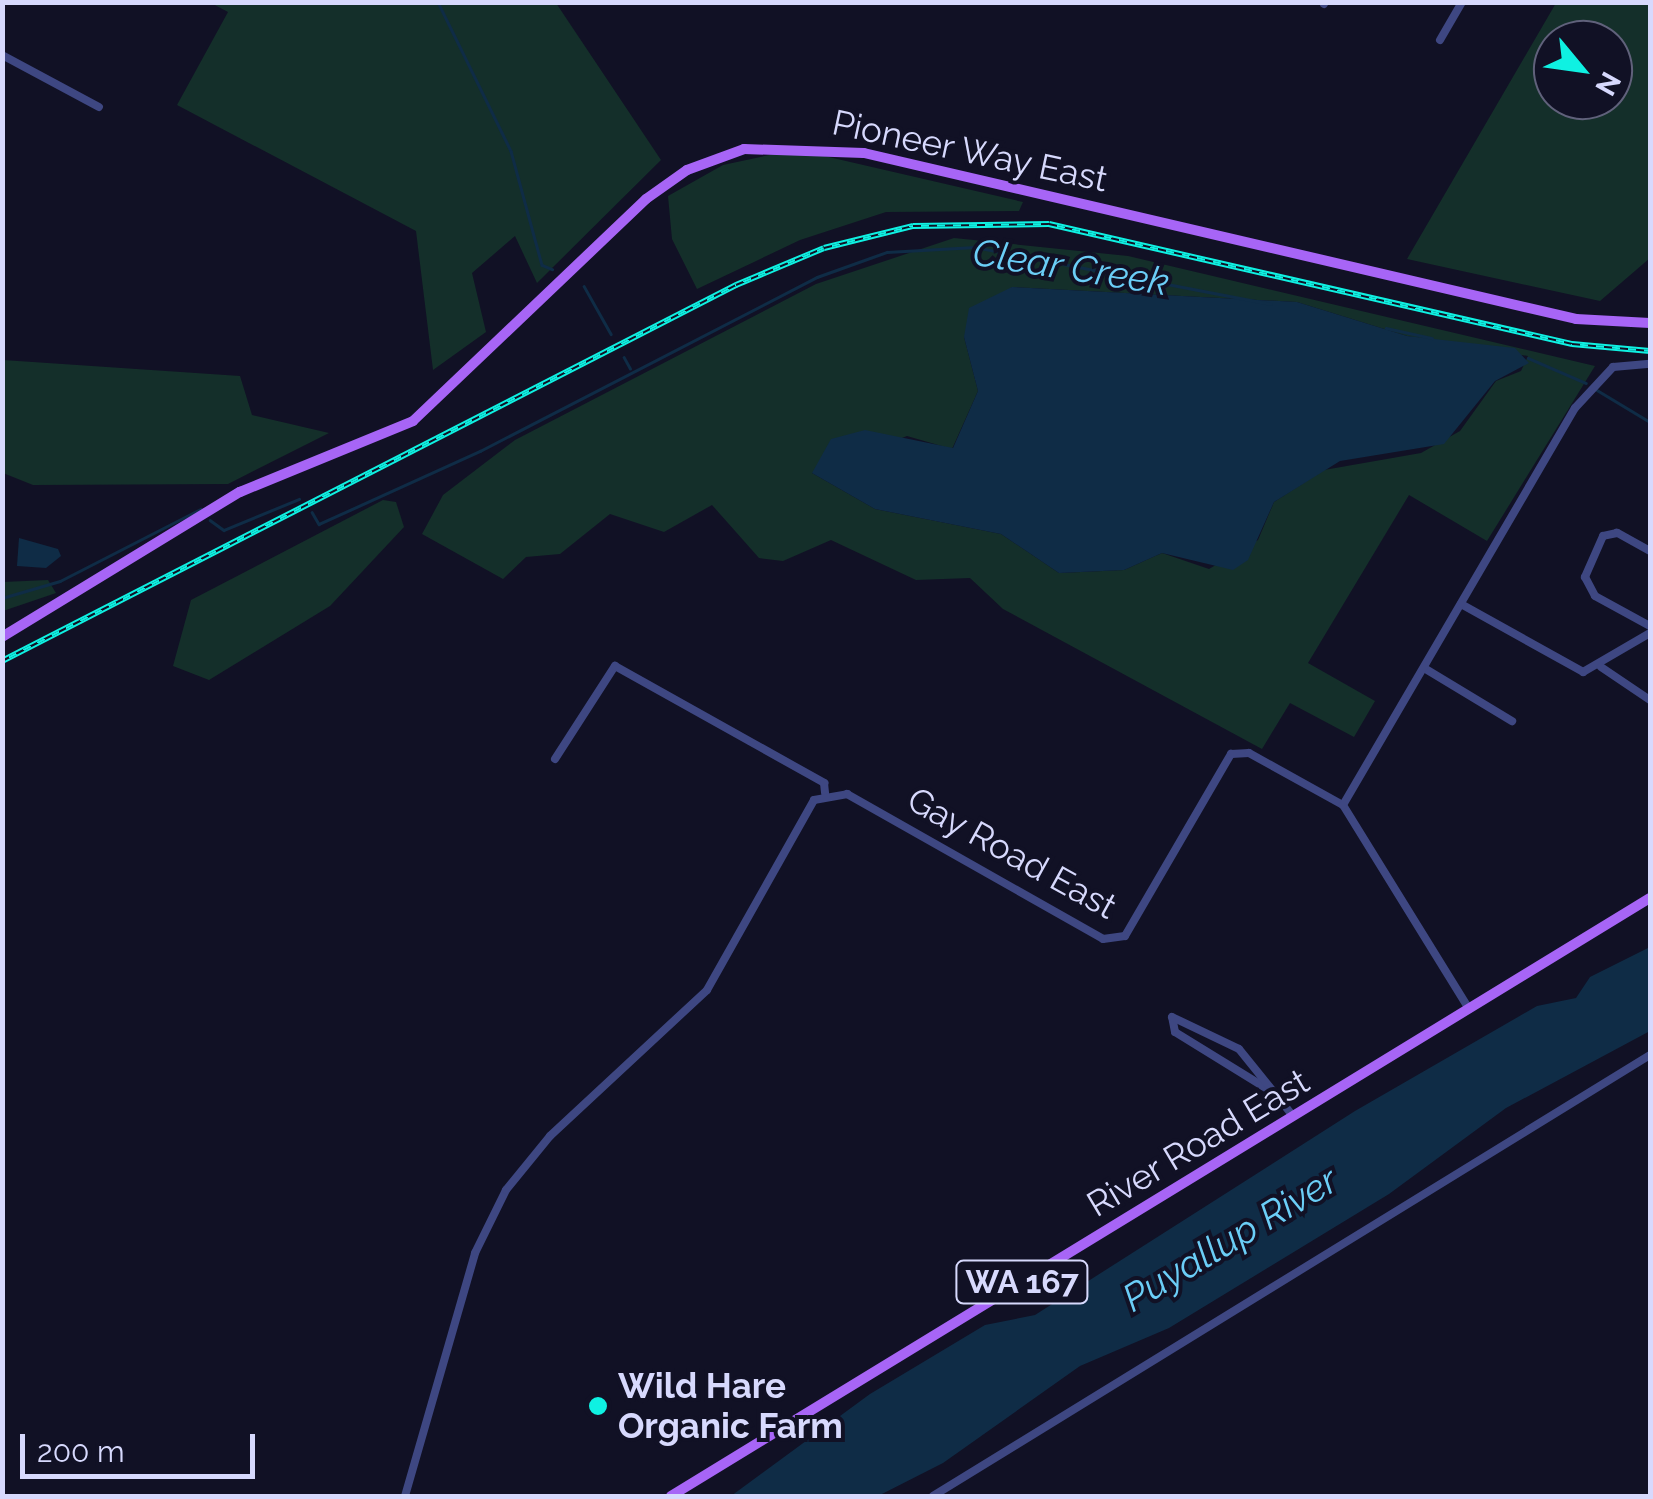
<!DOCTYPE html>
<html>
<head>
<meta charset="utf-8">
<style>
  body { margin:0 }
  #map { position:relative; width:1653px; height:1499px; overflow:hidden; background:#111125; font-family:Raleway,sans-serif }
  div>[style] { position:absolute }
  [style*='--x'] { left:calc(var(--x)*1px); top:calc(var(--y)*1px); width:calc(var(--w)*1px); rotate:calc(var(--a)*1deg) }
  .green>* { inset:0; background:#142f2a }
  .water>* { inset:0; background:#0f2c46 }
  .stream>* { height:2.5px; margin:-1.25px; padding:0 1.25px; transform-origin:1.25px; border-radius:1.25px; background:#0f2c46 }
  .minor>* { height:8px; margin:-4px; padding:0 4px; transform-origin:4px; border-radius:4px; background:#3e4782 }
  .major>* { height:10px; margin:-5px; padding:0 5px; transform-origin:5px; border-radius:5px; background:#a765f6 }
  .rail>* { height:6px; margin-top:-3px; transform-origin:0; background:repeating-linear-gradient(90deg,#111125 0 8px,#0ff1e2 0 16px); box-sizing:border-box; border-block:2px solid #0ff1e2 }
  .dots>* { width:28px; height:28px; translate:-50% -50%; box-sizing:border-box; border:5px solid #111125; border-radius:50% }
  span { translate:-50% -50%; white-space:nowrap; text-align:center; line-height:1.15; -webkit-text-stroke:8px #111125; paint-order:stroke }
  .shield-label span { padding:2px 8px; background:#111125; border:2px solid; border-radius:8px; -webkit-text-stroke-width:0 }
  .shield-label { font-size:32px; color:#d7d9fd; font-weight:700 }
  .street-label { font-size:35px; color:#d7d9fd }
  .poi-label { font-size:35px; color:#d7d9fd; font-weight:700 }
  .left { translate:0 -50%; text-align:left }
  .water-label { font-size:38px; color:#6bcef7; font-style:italic }
  .frame { position:absolute; inset:0; border:5px solid #d7d9fd; pointer-events:none }
  .north { position:absolute; left:1533px; top:20px; width:100px; height:100px; box-sizing:border-box; background:#111125; border:2px solid #60617b; border-radius:50%; rotate:119deg; font-size:28px; font-weight:700; line-height:40px; text-align:center; color:#d7d9fd }
  .north::after { content:''; display:block; margin:auto; width:35px; height:45px; background:#0ff1e2; clip-path:polygon(50% 0,100% 100%,50% 72%,0 100%) }
  .scale { position:absolute; left:20px; top:1434px; width:235px; height:45px; box-sizing:border-box; border:5px solid #d7d9fd; border-top:0; padding-left:12px; font-size:30px; line-height:35px; white-space:nowrap; color:#d7d9fd; -webkit-text-stroke:8px #111125; paint-order:stroke }
</style>
</head>
<body>
<div id="map">
  <div class="green">
    <i style="clip-path:polygon(211px 3px,556px 3px,661px 160px,537px 283px,515px 236px,472px 273px,486px 332px,433px 370px,416px 231px,177px 105px,228px 12px)"></i>
    <i style="clip-path:polygon(evenodd,1556px 3px,1650px 3px,1650px 258px,1600px 301px,1407px 259px,1556px 3px,1553px 40px,1613px 40px,1613px 100px,1553px 100px,1553px 40px)"></i>
    <i style="clip-path:polygon(774px 154px,820px 155px,1023px 202px,1019px 211px,886px 212px,800px 240px,697px 289px,672px 239px,668px 196px,723px 165px)"></i>
    <i style="clip-path:polygon(evenodd,954px 238px,1128px 256px,1595px 366px,1487px 541px,1409px 495px,1308px 663px,1375px 701px,1354px 737px,1290px 703px,1262px 749px,1003px 609px,970px 578px,916px 580px,831px 540px,783px 561px,759px 558px,712px 505px,664px 532px,610px 514px,560px 554px,526px 557px,503px 579px,422px 534px,443px 495px,515px 440px,816px 284px,954px 238px,1012px 287px,1297px 302px,1407px 336px,1528px 356px,1521px 371px,1496px 381px,1460px 431px,1421px 453px,1324px 470px,1274px 502px,1258px 540px,1209px 569px,1162px 553px,1124px 570px,1059px 573px,1001px 534px,875px 509px,812px 473px,907px 436px,952px 449px,978px 391px,964px 337px,1012px 287px)"></i>
    <i style="clip-path:polygon(3px 360px,240px 376px,252px 415px,329px 433px,228px 484px,33px 485px,3px 473px)"></i>
    <i style="clip-path:polygon(383px 500px,396px 502px,404px 527px,330px 606px,209px 680px,173px 666px,191px 600px)"></i>
    <i style="clip-path:polygon(48px 580px,56px 593px,3px 611px,3px 582px)"></i>
  </div>
  <div class="water">
    <i style="clip-path:polygon(1012px 287px,1297px 302px,1407px 336px,1515px 348px,1529px 363px,1495px 381px,1444px 444px,1340px 461px,1274px 502px,1248px 560px,1233px 570px,1162px 553px,1124px 570px,1059px 573px,1001px 534px,875px 509px,812px 473px,831px 439px,865px 430px,953px 448px,978px 391px,964px 337px,969px 308px)"></i>
    <i style="clip-path:polygon(19px 538px,58px 549px,61px 556px,46px 568px,17px 566px)"></i>
    <i style="clip-path:polygon(1650px 947px,1650px 1031px,1506px 1108px,1389px 1194px,1169px 1328px,1080px 1366px,943px 1463px,878px 1496px,731px 1496px,870px 1394px,985px 1325px,1035px 1315px,1355px 1111px,1537px 1006px,1576px 998px,1590px 977px)"></i>
  </div>
  <div class="stream">
    <i style="--x:438;--y:2;--w:166;--a:63.9"></i>
    <i style="--x:511;--y:151;--w:118;--a:74.8"></i>
    <i style="--x:542;--y:265;--w:11;--a:22"></i>
    <i style="--x:584;--y:286;--w:55;--a:60.6"></i>
    <i style="--x:1386;--y:328;--w:47;--a:12.3"></i>
    <i style="--x:624;--y:357;--w:13;--a:61"></i>
    <i style="--x:1528;--y:358;--w:63;--a:23.3"></i>
    <i style="--x:1597;--y:390;--w:62;--a:31.1"></i>
    <i style="--x:312;--y:512;--w:14;--a:60"></i>
    <i style="--x:319;--y:524;--w:177;--a:-24.4"></i>
    <i style="--x:480;--y:451;--w:379;--a:-27.3"></i>
    <i style="--x:817;--y:277;--w:74;--a:-19.7"></i>
    <i style="--x:887;--y:252;--w:88;--a:-3.3"></i>
    <i style="--x:975;--y:247;--w:301;--a:10.9"></i>
    <i style="--x:210;--y:520;--w:17;--a:36"></i>
    <i style="--x:224;--y:530;--w:81;--a:-22.5"></i>
    <i style="--x:2;--y:598;--w:60;--a:-16.3"></i>
    <i style="--x:60;--y:581;--w:158;--a:-27.1"></i>
  </div>
  <div class="minor">
    <i style="--x:1324;--y:4;--w:2;--a:-63"></i>
    <i style="--x:1440;--y:40;--w:44;--a:-59.9"></i>
    <i style="--x:2;--y:55;--w:110;--a:28.2"></i>
    <i style="--x:1650;--y:551;--w:38;--a:-151"></i>
    <i style="--x:1617;--y:533;--w:14;--a:168"></i>
    <i style="--x:1603;--y:536;--w:45;--a:113.7"></i>
    <i style="--x:1585;--y:577;--w:21;--a:62"></i>
    <i style="--x:1595;--y:596;--w:63;--a:28.6"></i>
    <i style="--x:1461;--y:604;--w:140;--a:29.1"></i>
    <i style="--x:1583;--y:672;--w:78;--a:-30.2"></i>
    <i style="--x:1601;--y:667;--w:59;--a:34"></i>
    <i style="--x:1424;--y:668;--w:103;--a:31.1"></i>
    <i style="--x:555;--y:759;--w:111;--a:-57.2"></i>
    <i style="--x:615;--y:666;--w:240;--a:29.2"></i>
    <i style="--x:824;--y:783;--w:10;--a:84"></i>
    <i style="--x:1343;--y:805;--w:240;--a:58.3"></i>
    <i style="--x:1274;--y:1093;--w:116;--a:-148.4"></i>
    <i style="--x:1175;--y:1032;--w:15;--a:-101"></i>
    <i style="--x:1172;--y:1017;--w:74;--a:25.5"></i>
    <i style="--x:1239;--y:1049;--w:86;--a:51.1"></i>
    <i style="--x:405;--y:1496;--w:253;--a:-73.9"></i>
    <i style="--x:475;--y:1253;--w:70;--a:-63.8"></i>
    <i style="--x:506;--y:1190;--w:70;--a:-50.8"></i>
    <i style="--x:550;--y:1136;--w:214;--a:-42.9"></i>
    <i style="--x:707;--y:990;--w:218;--a:-60.6"></i>
    <i style="--x:814;--y:800;--w:34;--a:-10"></i>
    <i style="--x:847;--y:794;--w:294;--a:29.5"></i>
    <i style="--x:1103;--y:939;--w:22;--a:-8"></i>
    <i style="--x:1125;--y:936;--w:211;--a:-59.8"></i>
    <i style="--x:1231;--y:754;--w:18;--a:-3"></i>
    <i style="--x:1249;--y:753;--w:107;--a:29"></i>
    <i style="--x:1343;--y:805;--w:460;--a:-59.7"></i>
    <i style="--x:1575;--y:408;--w:56;--a:-47.2"></i>
    <i style="--x:1613;--y:367;--w:37;--a:-5"></i>
    <i style="--x:933;--y:1496;--w:842;--a:-31.59"></i>
  </div>
  <div class="major">
    <i style="--x:2;--y:637;--w:279;--a:-31.4"></i>
    <i style="--x:240;--y:492;--w:187;--a:-22.3"></i>
    <i style="--x:413;--y:421;--w:322;--a:-43.6"></i>
    <i style="--x:646;--y:199;--w:50;--a:-35.3"></i>
    <i style="--x:687;--y:170;--w:61;--a:-20.2"></i>
    <i style="--x:744;--y:149;--w:120;--a:1.9"></i>
    <i style="--x:864;--y:153;--w:731;--a:13.12"></i>
    <i style="--x:1576;--y:319;--w:74;--a:3.1"></i>
    <i style="--x:671;--y:1496;--w:1147;--a:-31.42"></i>
  </div>
  <div class="rail">
    <i style="--x:2;--y:661;--w:825;--a:-27.12"></i>
    <i style="--x:736;--y:285;--w:95;--a:-22.8"></i>
    <i style="--x:824;--y:248;--w:92;--a:-13.9"></i>
    <i style="--x:913;--y:226;--w:136;--a:-0.8"></i>
    <i style="--x:1049;--y:224;--w:537;--a:12.92"></i>
    <i style="--x:1572;--y:344;--w:78;--a:5.1"></i>
  </div>
  <div class="dots">
    <i style="left:598px;top:1406px;background:#0ff1e2"></i>
  </div>
  <div class="shield-label">
    <span style="left:1022px;top:1282px">WA 167</span>
  </div>
  <div class="street-label">
    <span style="left:970px;top:151px;rotate:12deg">Pioneer Way East</span>
    <span style="left:1012px;top:853px;rotate:29deg">Gay Road East</span>
    <span style="left:1198px;top:1143px;rotate:-31deg">River Road East</span>
  </div>
  <div class="poi-label">
    <span class="left" style="left:618px;top:1406px">Wild Hare<br>Organic Farm</span>
  </div>
  <div class="water-label">
    <span style="left:1071px;top:267px;rotate:9deg">Clear Creek</span>
    <span style="left:1230px;top:1239px;rotate:-31deg">Puyallup River</span>
  </div>
  <div class="frame"></div>
  <div class="north">N</div>
  <div class="scale">200 m</div>
</div>
</body>
</html>
